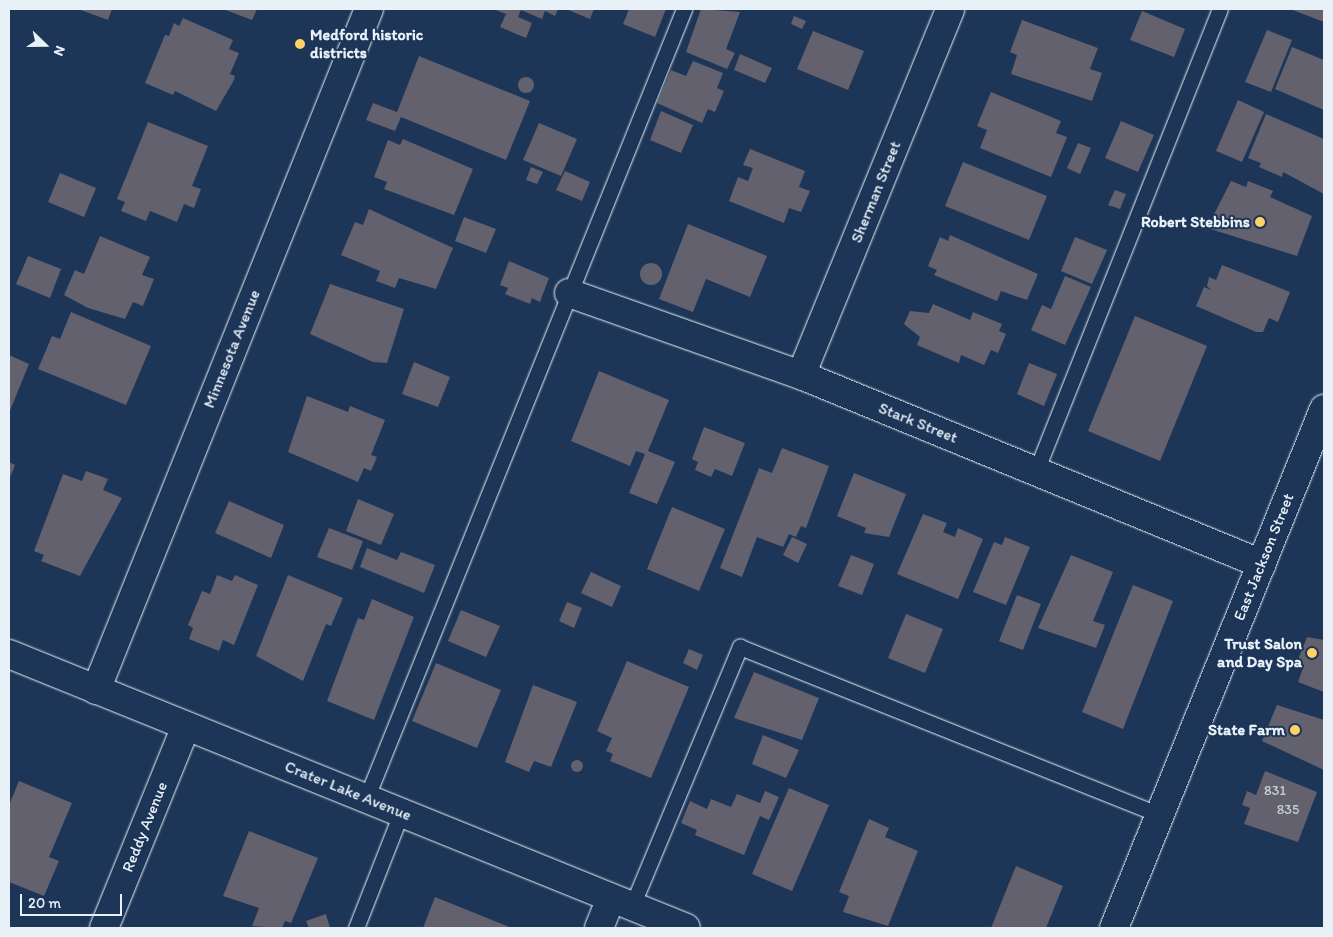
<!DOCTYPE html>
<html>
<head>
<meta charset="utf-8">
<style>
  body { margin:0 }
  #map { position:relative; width:1333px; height:937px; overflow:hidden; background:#1d3557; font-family:Itim,sans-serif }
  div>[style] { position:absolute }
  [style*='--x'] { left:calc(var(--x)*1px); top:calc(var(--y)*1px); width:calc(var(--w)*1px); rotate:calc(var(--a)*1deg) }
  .building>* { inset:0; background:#63616d }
  .round { border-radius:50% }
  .roads { filter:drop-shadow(0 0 1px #e8f1f8) drop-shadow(0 0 1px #e8f1f8) }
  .service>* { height:15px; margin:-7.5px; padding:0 7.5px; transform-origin:7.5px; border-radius:7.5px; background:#1d3557 }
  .minor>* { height:28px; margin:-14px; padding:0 14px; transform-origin:14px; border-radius:14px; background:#1d3557 }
  .secondary>* { height:28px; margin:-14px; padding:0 14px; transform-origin:14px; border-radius:14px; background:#1d3557 }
  .dots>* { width:14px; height:14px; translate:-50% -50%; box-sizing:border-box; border:2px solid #1d3557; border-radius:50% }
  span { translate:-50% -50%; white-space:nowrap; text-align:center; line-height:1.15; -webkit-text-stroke:4px #1d3557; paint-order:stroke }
  .number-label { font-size:14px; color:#c7cdd5 }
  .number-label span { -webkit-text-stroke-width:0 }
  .poi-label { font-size:16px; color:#e8f1f8; font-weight:700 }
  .left { translate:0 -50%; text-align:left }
  .right { translate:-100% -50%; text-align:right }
  .street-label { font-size:16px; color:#e8f1f8 }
  .frame { position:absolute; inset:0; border:10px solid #e8f1f8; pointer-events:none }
  .north { position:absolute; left:20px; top:20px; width:50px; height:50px; -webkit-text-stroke:4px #1d3557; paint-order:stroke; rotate:112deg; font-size:14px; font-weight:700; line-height:20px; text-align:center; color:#e8f1f8 }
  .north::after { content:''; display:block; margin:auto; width:18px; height:22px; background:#e8f1f8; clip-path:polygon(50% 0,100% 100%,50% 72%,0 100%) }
  .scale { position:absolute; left:20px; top:894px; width:102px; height:22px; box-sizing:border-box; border:2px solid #e8f1f8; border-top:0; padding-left:6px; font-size:15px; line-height:18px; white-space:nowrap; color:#e8f1f8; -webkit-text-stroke:4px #1d3557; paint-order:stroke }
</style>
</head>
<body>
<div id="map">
  <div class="building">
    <i style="clip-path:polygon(78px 9px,112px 9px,108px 20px)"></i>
    <i style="clip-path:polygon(223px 9px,257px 9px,252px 20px)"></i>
    <i style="clip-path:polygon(493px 9px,558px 9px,555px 16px,545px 11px,542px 19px,521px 10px,518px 17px,532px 23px,526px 38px,500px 27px,506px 14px)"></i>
    <i style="clip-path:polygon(566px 9px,594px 9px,590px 19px)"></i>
    <i style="clip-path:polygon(629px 9px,666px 9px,655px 37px,623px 24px)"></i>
    <i style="clip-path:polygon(701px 9px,740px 12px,726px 49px,735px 53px,727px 69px,686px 52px)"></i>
    <i style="clip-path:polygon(1290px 9px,1324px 9px,1324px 22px)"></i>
    <i style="clip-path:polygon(1142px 11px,1185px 29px,1174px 57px,1130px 40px)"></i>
    <i style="clip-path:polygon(794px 16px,806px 21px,802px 29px,791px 24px)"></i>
    <i style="clip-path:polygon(183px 18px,233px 40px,229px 49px,239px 53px,230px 74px,235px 76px,234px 80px,216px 111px,175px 91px,173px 95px,145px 83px,165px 35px,169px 36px,174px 23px,179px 26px)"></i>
    <i style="clip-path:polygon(1022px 20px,1098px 48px,1090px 69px,1102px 73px,1092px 101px,1011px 74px,1017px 55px,1010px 52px)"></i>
    <i style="clip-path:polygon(1267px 30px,1292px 40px,1271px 92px,1245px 82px)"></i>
    <i style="clip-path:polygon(813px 31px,864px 51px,848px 90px,797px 69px)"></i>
    <i style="clip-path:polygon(1292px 47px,1324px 60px,1324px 110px,1275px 89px)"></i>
    <i style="clip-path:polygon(740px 54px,772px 68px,765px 83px,734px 70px)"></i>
    <i style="clip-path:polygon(419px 56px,530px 101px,506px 160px,401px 117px,395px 131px,366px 120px,373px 103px,397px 112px)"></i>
    <i style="clip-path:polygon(693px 61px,723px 73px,717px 88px,724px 91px,715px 112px,708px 109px,702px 123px,657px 103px,671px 70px,686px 76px)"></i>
    <i class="round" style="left:518px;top:77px;width:16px;height:16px"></i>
    <i style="clip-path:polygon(991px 92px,1061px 121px,1056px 133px,1067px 137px,1051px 177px,980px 148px,987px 130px,977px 126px)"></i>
    <i style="clip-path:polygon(1238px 100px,1264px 112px,1242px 162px,1216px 151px)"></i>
    <i style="clip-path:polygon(661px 111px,693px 125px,681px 153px,650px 140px)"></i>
    <i style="clip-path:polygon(1266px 114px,1324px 139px,1324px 194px,1283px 172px,1282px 177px,1259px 167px,1261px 163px,1248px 158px)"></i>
    <i style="clip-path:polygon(1121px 121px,1154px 135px,1138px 172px,1105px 158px)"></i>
    <i style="clip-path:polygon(148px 122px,208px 146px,192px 186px,201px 189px,194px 208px,184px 204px,177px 222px,150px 211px,146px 221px,121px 211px,125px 202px,117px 199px)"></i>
    <i style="clip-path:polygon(539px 123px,577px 139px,561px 176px,523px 160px)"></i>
    <i style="clip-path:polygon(403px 139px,473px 169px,454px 215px,384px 189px,387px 182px,374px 177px,388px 140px,400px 145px)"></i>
    <i style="clip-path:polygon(1078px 143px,1091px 148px,1080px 174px,1067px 168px)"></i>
    <i style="clip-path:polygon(750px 149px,805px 171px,799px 187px,810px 191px,801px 212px,789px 208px,784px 223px,729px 201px,738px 177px,748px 181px,753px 168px,743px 165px)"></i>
    <i style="clip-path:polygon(963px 162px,1047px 196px,1029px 240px,945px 206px)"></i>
    <i style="clip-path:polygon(531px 167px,543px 172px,537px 184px,526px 180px)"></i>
    <i style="clip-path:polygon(565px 171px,590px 182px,582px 201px,556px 190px)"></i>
    <i style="clip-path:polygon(60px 173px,96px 188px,84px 217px,48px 202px)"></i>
    <i style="clip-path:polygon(1231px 181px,1246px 187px,1248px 181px,1273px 191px,1270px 197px,1312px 216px,1297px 256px,1207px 228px)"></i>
    <i style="clip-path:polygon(1115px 190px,1126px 194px,1120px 209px,1108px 205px)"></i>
    <i style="clip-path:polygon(369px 209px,453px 248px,436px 289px,399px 278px,395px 288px,376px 281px,380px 271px,341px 255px,355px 222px,363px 225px)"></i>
    <i style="clip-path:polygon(464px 217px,496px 229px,486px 253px,455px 241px)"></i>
    <i style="clip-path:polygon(688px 224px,767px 256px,750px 297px,706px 279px,693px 312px,659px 299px)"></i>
    <i style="clip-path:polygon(950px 235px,1038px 274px,1027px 300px,1001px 291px,997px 301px,934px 275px,937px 270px,928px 266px,940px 237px,948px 241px)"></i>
    <i style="clip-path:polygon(100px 236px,150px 257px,142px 275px,154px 279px,143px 306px,133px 302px,125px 319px,88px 308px,64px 295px,75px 270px,84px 274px)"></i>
    <i style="clip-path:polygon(1075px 237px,1107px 250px,1092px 284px,1061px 271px)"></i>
    <i style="clip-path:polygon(28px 256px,61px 269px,50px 298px,16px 284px)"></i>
    <i style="clip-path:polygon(509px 261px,549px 278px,540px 302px,532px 298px,530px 304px,505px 294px,508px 288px,500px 285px)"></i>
    <i class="round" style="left:640px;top:263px;width:22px;height:22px"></i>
    <i style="clip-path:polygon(1222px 265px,1290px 292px,1278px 322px,1269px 318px,1263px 332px,1256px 332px,1196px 306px,1204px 287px,1211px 290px,1207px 286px,1209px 277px,1216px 280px)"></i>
    <i style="clip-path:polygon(1065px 276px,1091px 287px,1065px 345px,1031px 330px,1042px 305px,1051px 309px)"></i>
    <i style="clip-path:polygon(330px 284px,404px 309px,387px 363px,373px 362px,310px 334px)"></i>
    <i style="clip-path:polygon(933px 304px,970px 320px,973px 312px,1002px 324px,999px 331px,1006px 334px,998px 353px,991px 350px,984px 365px,961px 355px,959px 363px,917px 345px,920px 337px,904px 324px,910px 311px,929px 313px)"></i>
    <i style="clip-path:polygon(71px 312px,151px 346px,126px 405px,38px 369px,52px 336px,60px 339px)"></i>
    <i style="clip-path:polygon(1135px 316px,1207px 346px,1160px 461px,1088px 431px)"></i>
    <i style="clip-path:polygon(9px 355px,29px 364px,9px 413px)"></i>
    <i style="clip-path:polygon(414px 362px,450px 377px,438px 407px,402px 394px)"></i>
    <i style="clip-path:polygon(1029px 363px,1057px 374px,1044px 406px,1017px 394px)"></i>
    <i style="clip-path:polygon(599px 371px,669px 400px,648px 451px,675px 462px,657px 504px,629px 493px,645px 454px,636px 451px,630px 466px,571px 441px)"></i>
    <i style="clip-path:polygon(307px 396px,348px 412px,350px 406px,385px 420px,371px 455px,377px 457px,371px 471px,364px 468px,358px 482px,288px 452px)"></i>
    <i style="clip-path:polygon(704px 427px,745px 443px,732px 476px,715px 469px,711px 477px,695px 470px,698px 462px,692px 459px)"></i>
    <i style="clip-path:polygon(782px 448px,829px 466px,806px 528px,801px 526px,796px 537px,789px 534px,783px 547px,757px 537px,742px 577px,720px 568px,759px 468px,772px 473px)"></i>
    <i style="clip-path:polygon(9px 462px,15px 465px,9px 480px)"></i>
    <i style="clip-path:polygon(86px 471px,108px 479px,103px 490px,122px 498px,80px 576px,41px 561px,44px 555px,34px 551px,63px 474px,82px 481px)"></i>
    <i style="clip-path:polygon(854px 473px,906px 494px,889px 537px,864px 533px,866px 528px,837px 516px)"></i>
    <i style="clip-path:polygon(358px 499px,394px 514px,381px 545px,346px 531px)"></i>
    <i style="clip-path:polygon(229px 501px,284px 525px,271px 558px,215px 533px)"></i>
    <i style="clip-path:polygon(672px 507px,725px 529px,699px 591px,647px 569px)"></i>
    <i style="clip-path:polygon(923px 514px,947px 523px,943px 532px,955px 537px,958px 528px,983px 539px,958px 599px,897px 574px)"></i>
    <i style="clip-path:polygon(329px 528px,363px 541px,352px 570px,317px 557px)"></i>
    <i style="clip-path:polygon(792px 537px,807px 544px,798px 563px,783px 555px)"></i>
    <i style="clip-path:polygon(1005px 537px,1030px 547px,1006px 605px,973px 592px,994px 542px,1002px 545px)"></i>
    <i style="clip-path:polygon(367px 548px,397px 560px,401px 552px,435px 565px,424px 593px,360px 567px)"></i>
    <i style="clip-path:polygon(851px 555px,874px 564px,862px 595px,838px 586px)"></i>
    <i style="clip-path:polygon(1071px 555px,1113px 572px,1093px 621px,1105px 625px,1096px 648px,1038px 628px)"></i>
    <i style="clip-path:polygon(591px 572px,621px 586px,612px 607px,581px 593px)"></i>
    <i style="clip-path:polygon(217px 575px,232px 581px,235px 575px,258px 585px,234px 645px,223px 640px,219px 651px,189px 639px,193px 628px,188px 625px,202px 591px,210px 594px)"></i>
    <i style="clip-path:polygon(288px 575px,343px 598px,331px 626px,326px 624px,303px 681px,256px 656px)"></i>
    <i style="clip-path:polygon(1133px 585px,1173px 601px,1123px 729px,1082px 712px)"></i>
    <i style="clip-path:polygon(1017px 595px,1041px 604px,1023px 650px,999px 641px)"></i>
    <i style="clip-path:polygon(372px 599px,414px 617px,374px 720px,327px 701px,358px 618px,364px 620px)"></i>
    <i style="clip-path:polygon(567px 602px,582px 608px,574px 628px,559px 621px)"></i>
    <i style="clip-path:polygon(461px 610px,500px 626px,486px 657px,448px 641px)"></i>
    <i style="clip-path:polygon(906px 614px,943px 629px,925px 673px,888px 658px)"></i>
    <i style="clip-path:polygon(1307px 637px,1324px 640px,1324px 692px,1298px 682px,1303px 668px,1296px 665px)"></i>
    <i style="clip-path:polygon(689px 649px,703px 655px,697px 670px,683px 663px)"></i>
    <i style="clip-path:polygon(627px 661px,689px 687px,651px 778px,610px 761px,613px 754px,606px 751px,612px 738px,597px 731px)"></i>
    <i style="clip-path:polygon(436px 663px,501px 690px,477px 748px,412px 721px)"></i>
    <i style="clip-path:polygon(754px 672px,819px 698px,802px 740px,734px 718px)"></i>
    <i style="clip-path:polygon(533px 685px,577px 702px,551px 767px,534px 761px,529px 772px,505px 762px)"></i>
    <i style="clip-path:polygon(1277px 705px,1324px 720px,1324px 770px,1262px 741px)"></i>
    <i style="clip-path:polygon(763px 735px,799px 750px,786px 778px,752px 764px)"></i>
    <i class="round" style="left:571px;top:760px;width:12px;height:12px"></i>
    <i style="clip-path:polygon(1265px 771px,1317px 792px,1298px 842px,1244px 824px,1250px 808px,1242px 805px,1247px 791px,1256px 795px)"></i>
    <i style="clip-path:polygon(19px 781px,72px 803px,49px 857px,59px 861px,44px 896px,9px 882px,9px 805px)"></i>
    <i style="clip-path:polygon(789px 788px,829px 805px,792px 891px,752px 874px)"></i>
    <i style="clip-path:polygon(765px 791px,779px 797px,769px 820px,760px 816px,744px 855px,695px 835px,697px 830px,681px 823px,690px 801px,707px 809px,711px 799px,731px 807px,737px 794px,760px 803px)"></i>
    <i style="clip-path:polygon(869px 819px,889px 828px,885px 837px,918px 851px,888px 926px,843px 912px,849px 896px,839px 892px)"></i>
    <i style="clip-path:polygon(249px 831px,318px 858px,291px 923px,285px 921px,282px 928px,252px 926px,259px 908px,223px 896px)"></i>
    <i style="clip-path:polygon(1016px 866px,1063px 886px,1046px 928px,991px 928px)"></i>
    <i style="clip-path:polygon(435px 897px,512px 928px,423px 928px)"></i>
    <i style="clip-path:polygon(326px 914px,330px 928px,309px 928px,306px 921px)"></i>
  </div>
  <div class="roads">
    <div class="service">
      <i style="--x:1036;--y:471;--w:497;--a:-68.3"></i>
      <i style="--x:366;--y:799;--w:852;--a:-68.07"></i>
      <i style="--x:632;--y:906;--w:281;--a:-67.4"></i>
      <i style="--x:740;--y:647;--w:452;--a:21.8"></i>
      <i style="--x:356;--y:928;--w:123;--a:-68.6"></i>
    </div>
    <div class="minor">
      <i style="--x:569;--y:293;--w:246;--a:19.5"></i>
      <i style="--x:801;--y:375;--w:498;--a:22.3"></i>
      <i style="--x:801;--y:375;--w:395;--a:-67.8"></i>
      <i style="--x:96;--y:690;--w:734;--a:-68.16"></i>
      <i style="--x:104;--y:928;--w:218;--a:-67.9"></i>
      <i style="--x:599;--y:928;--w:32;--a:-68"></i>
    </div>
    <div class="secondary">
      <i style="--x:9;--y:654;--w:730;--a:22.03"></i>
      <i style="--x:1114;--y:928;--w:560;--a:-67.97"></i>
    </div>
  </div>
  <div class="dots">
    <i style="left:300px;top:44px;background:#ffd166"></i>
    <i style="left:1260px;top:222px;background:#ffd166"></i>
    <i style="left:1312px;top:653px;background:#ffd166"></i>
    <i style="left:1295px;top:730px;background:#ffd166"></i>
  </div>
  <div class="number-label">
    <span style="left:1275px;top:791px">831</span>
    <span style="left:1288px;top:810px">835</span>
  </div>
  <div class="poi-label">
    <span class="left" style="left:310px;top:44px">Medford historic<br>districts</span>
    <span class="right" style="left:1250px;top:222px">Robert Stebbins</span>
    <span class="right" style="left:1302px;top:653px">Trust Salon<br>and Day Spa</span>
    <span class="right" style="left:1285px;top:730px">State Farm</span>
  </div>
  <div class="street-label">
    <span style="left:876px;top:192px;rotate:-68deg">Sherman Street</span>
    <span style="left:232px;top:349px;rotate:-68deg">Minnesota Avenue</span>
    <span style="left:918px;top:423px;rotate:22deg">Stark Street</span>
    <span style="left:1264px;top:557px;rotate:-68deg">East Jackson Street</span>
    <span style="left:348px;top:791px;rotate:22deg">Crater Lake Avenue</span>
    <span style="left:145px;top:827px;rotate:-68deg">Reddy Avenue</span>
  </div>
  <div class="frame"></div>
  <div class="north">N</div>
  <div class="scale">20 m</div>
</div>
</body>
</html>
